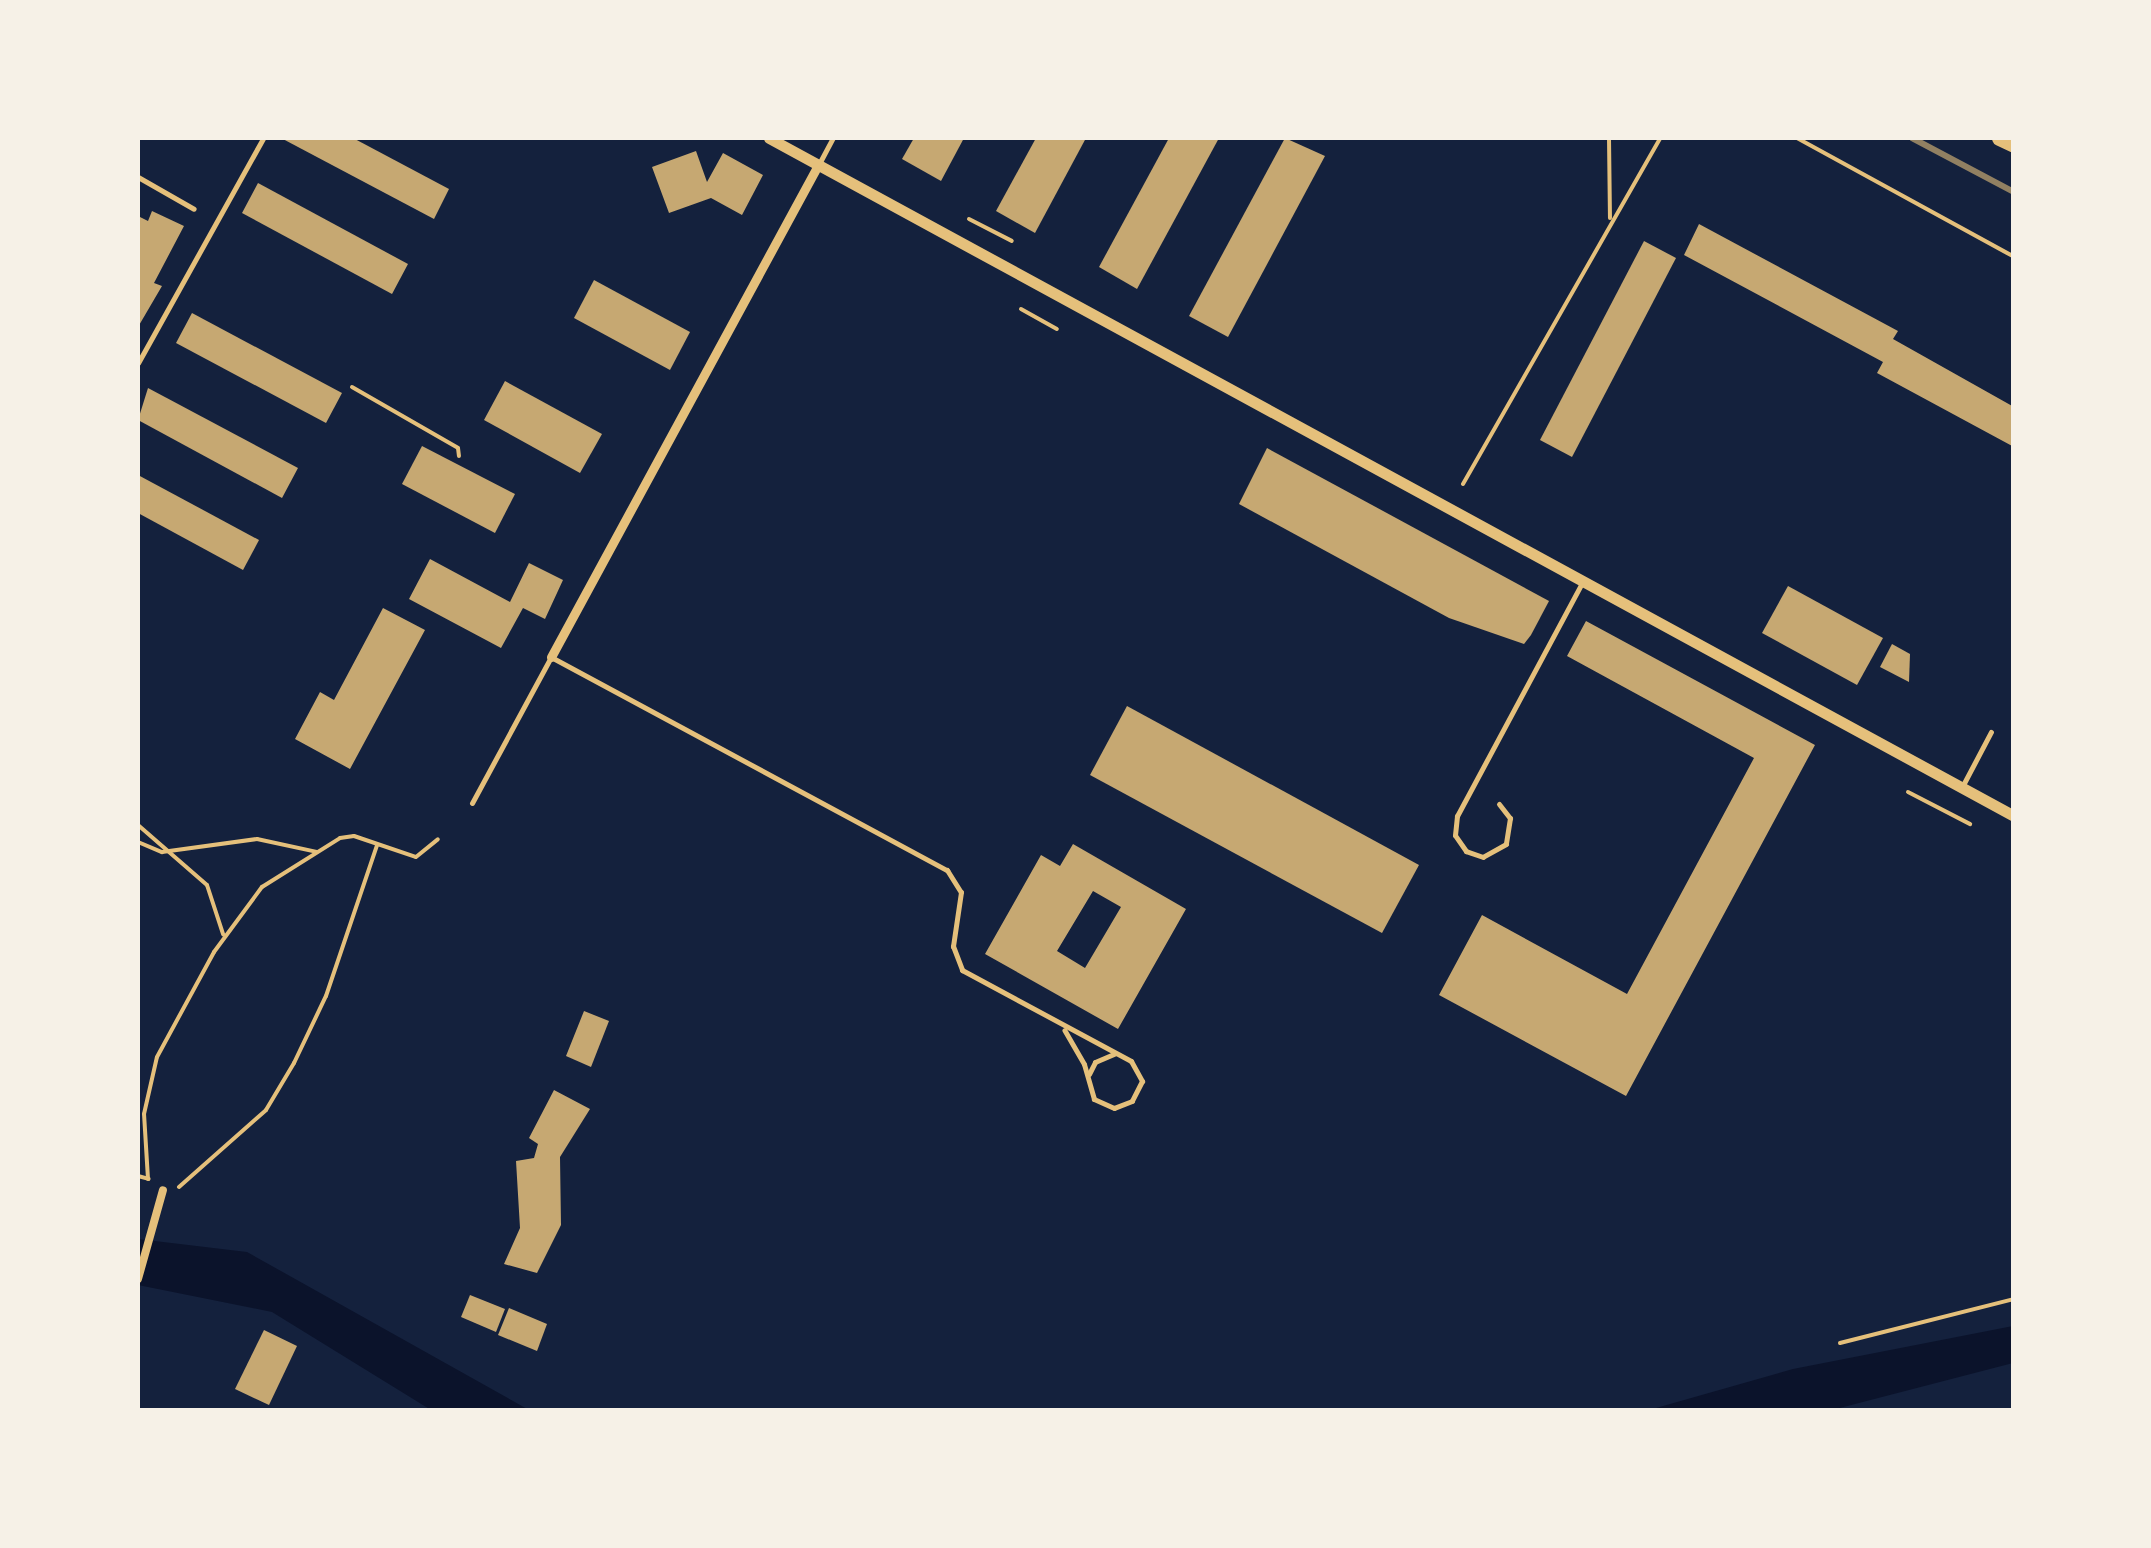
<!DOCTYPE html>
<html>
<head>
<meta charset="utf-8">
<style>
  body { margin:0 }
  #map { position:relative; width:2151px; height:1548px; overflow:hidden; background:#14213d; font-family:"Roboto Serif",serif }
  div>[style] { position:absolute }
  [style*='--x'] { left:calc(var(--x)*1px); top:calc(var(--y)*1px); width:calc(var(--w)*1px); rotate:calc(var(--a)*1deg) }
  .water>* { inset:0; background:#0b132b }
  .building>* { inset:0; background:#c6a872 }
  .path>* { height:4px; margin:-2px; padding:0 2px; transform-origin:2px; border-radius:2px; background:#e5c07b }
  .service>* { height:5px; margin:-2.5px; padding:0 2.5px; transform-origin:2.5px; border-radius:2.5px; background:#e5c07b }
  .pedestrian>* { height:8px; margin:-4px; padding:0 4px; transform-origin:4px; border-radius:4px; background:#e5c07b }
  .minor>* { height:9px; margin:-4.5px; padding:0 4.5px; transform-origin:4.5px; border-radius:4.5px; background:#e5c07b }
  .tertiary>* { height:11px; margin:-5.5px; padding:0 5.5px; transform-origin:5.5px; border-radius:5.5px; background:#e5c07b }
  .trunk>* { height:15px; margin:-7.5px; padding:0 7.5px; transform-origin:7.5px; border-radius:7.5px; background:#e5c07b }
  .rail>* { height:6px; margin:-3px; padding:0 3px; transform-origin:3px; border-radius:3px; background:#918062 }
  span { translate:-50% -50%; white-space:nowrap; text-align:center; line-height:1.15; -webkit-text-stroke:10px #f6f1e7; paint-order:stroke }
  .frame { position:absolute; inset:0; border:140px solid #f6f1e7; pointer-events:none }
</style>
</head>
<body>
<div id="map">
  <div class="water">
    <i style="clip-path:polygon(138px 1239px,247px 1252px,529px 1410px,431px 1410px,272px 1312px,138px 1285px)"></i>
    <i style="clip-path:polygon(2013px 1326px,2013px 1363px,1832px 1410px,1649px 1410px,1793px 1369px)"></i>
  </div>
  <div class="building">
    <i style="clip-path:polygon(281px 138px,353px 138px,449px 189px,434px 219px)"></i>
    <i style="clip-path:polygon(914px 138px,964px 138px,941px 181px,902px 159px)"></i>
    <i style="clip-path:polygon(1036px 138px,1086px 138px,1035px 233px,996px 211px)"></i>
    <i style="clip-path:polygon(1169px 138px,1219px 138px,1137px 289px,1099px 267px)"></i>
    <i style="clip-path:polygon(1285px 138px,1325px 156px,1228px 337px,1189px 316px)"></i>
    <i style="clip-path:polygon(696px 151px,707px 182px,723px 153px,763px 175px,742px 215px,711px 198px,669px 213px,652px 167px)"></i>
    <i style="clip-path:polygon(258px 183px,408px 264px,392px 294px,242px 213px)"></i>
    <i style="clip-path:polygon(152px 211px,184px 226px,154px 283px,162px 286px,138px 327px,138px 216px,148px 221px)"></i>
    <i style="clip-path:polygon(1699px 224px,1898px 331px,1893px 339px,2014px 407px,2014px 447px,1877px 373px,1883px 362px,1684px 255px)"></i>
    <i style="clip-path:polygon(1644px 241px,1676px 258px,1572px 457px,1540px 440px)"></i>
    <i style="clip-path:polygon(594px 280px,690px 332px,670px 370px,574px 318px)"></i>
    <i style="clip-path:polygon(192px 313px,342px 393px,326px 423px,176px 343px)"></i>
    <i style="clip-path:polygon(505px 381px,602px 434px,580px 473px,484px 420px)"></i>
    <i style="clip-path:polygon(148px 388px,298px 468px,282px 498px,138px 420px)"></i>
    <i style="clip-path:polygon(422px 446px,515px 494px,495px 533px,402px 484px)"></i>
    <i style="clip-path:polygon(1267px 448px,1549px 601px,1531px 635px,1524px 644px,1449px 618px,1239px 504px)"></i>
    <i style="clip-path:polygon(138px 475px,259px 540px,243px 570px,138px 513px)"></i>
    <i style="clip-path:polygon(430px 559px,510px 602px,529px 563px,563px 580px,545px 619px,523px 608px,501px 648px,409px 599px)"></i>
    <i style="clip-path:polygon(1788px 586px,1883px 638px,1857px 685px,1762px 633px)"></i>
    <i style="clip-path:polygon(383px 608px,425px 630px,350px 769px,295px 739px,320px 692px,334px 700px)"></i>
    <i style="clip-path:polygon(1586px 621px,1815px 745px,1626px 1096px,1439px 995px,1482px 915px,1627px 994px,1754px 758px,1567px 656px)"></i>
    <i style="clip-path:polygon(1892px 644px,1910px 654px,1909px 682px,1880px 667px)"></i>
    <i style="clip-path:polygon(1127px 706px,1419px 865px,1382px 933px,1090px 775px)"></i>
    <i style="clip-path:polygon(evenodd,1073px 844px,1186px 909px,1118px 1029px,985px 954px,1041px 855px,1060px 866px,1073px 844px,1093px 891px,1121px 907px,1085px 968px,1057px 951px,1093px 891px)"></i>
    <i style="clip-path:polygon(584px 1011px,609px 1021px,591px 1067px,566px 1056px)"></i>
    <i style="clip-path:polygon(554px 1090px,590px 1109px,560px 1157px,561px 1225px,537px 1273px,504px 1264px,520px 1228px,516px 1161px,534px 1158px,538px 1144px,529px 1138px)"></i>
    <i style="clip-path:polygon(470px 1295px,505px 1309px,496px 1332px,461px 1317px)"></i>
    <i style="clip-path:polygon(509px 1308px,547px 1324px,537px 1351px,498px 1335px)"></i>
    <i style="clip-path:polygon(264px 1330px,297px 1346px,269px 1405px,235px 1389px)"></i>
  </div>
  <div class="path">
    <i style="--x:1609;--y:138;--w:80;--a:89.3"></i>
    <i style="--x:1797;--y:138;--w:247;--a:28.7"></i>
    <i style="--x:969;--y:219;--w:48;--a:27.1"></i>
    <i style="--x:1021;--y:309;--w:41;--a:29.1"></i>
    <i style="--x:352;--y:387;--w:122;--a:29.9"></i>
    <i style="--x:458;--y:448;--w:8;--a:83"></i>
    <i style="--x:1463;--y:484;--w:398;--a:-60.3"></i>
    <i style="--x:1908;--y:792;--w:70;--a:27.3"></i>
    <i style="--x:138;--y:825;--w:91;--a:41"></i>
    <i style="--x:207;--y:885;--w:52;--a:71.9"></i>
    <i style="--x:138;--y:842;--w:26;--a:23"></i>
    <i style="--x:162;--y:852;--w:96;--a:-7.8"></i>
    <i style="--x:257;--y:839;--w:61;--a:12.2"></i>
    <i style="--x:138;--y:1176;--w:11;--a:15"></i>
    <i style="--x:148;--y:1179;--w:65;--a:-93.5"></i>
    <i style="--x:144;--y:1114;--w:58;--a:-77.2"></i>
    <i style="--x:157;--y:1057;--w:119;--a:-61.5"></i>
    <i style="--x:214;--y:952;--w:81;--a:-53.6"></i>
    <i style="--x:262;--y:887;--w:92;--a:-32.1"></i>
    <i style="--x:340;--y:838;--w:14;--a:-8"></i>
    <i style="--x:354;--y:836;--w:65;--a:18.7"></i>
    <i style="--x:416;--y:857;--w:28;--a:-39"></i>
    <i style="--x:179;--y:1187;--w:116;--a:-41.5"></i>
    <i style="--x:266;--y:1110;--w:55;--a:-59.2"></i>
    <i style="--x:294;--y:1063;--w:74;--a:-64.5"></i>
    <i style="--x:326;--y:996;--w:159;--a:-71.3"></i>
    <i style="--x:1840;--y:1343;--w:179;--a:-14.2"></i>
  </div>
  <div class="service">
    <i style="--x:820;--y:162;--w:27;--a:-62"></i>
    <i style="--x:138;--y:177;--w:64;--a:29.7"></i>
    <i style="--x:138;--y:363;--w:257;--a:-60.9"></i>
    <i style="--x:1963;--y:785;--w:60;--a:-62.2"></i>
    <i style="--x:472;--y:803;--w:166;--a:-61.6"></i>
    <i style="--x:551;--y:657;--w:450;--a:28.3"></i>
    <i style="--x:947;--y:870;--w:26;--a:58"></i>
    <i style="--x:961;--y:892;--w:55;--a:98.4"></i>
    <i style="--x:953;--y:946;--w:26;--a:69"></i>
    <i style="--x:962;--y:970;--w:192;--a:28.3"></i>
    <i style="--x:1131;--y:1061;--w:23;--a:61"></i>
    <i style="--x:1142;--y:1081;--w:22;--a:117"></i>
    <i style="--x:1132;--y:1101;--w:19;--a:159"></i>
    <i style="--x:1114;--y:1108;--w:22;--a:-156"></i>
    <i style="--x:1094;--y:1099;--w:36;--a:-106"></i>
    <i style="--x:1084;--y:1064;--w:39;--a:-120"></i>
    <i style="--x:1499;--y:804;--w:18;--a:52"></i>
    <i style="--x:1510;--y:818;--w:26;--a:99"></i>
    <i style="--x:1506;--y:844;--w:26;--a:151"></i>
    <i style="--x:1483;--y:857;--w:18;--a:-161"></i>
    <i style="--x:1466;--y:851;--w:19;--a:-125"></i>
    <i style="--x:1455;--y:835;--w:19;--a:-84"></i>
    <i style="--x:1457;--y:816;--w:267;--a:-61.8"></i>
    <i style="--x:1089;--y:1074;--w:13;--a:-63"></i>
    <i style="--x:1095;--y:1062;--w:21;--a:-23"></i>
  </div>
  <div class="pedestrian">
    <i style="--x:138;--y:1279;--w:92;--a:-74.3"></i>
  </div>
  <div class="minor">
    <i style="--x:551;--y:657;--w:560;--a:-61.51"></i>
  </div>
  <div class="tertiary">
    <i style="--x:769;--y:138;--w:1418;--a:28.57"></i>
  </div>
  <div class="trunk">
    <i style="--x:1999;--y:138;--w:17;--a:25"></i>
  </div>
  <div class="rail">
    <i style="--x:1912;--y:138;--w:115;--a:27.9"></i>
  </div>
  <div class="frame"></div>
</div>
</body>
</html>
